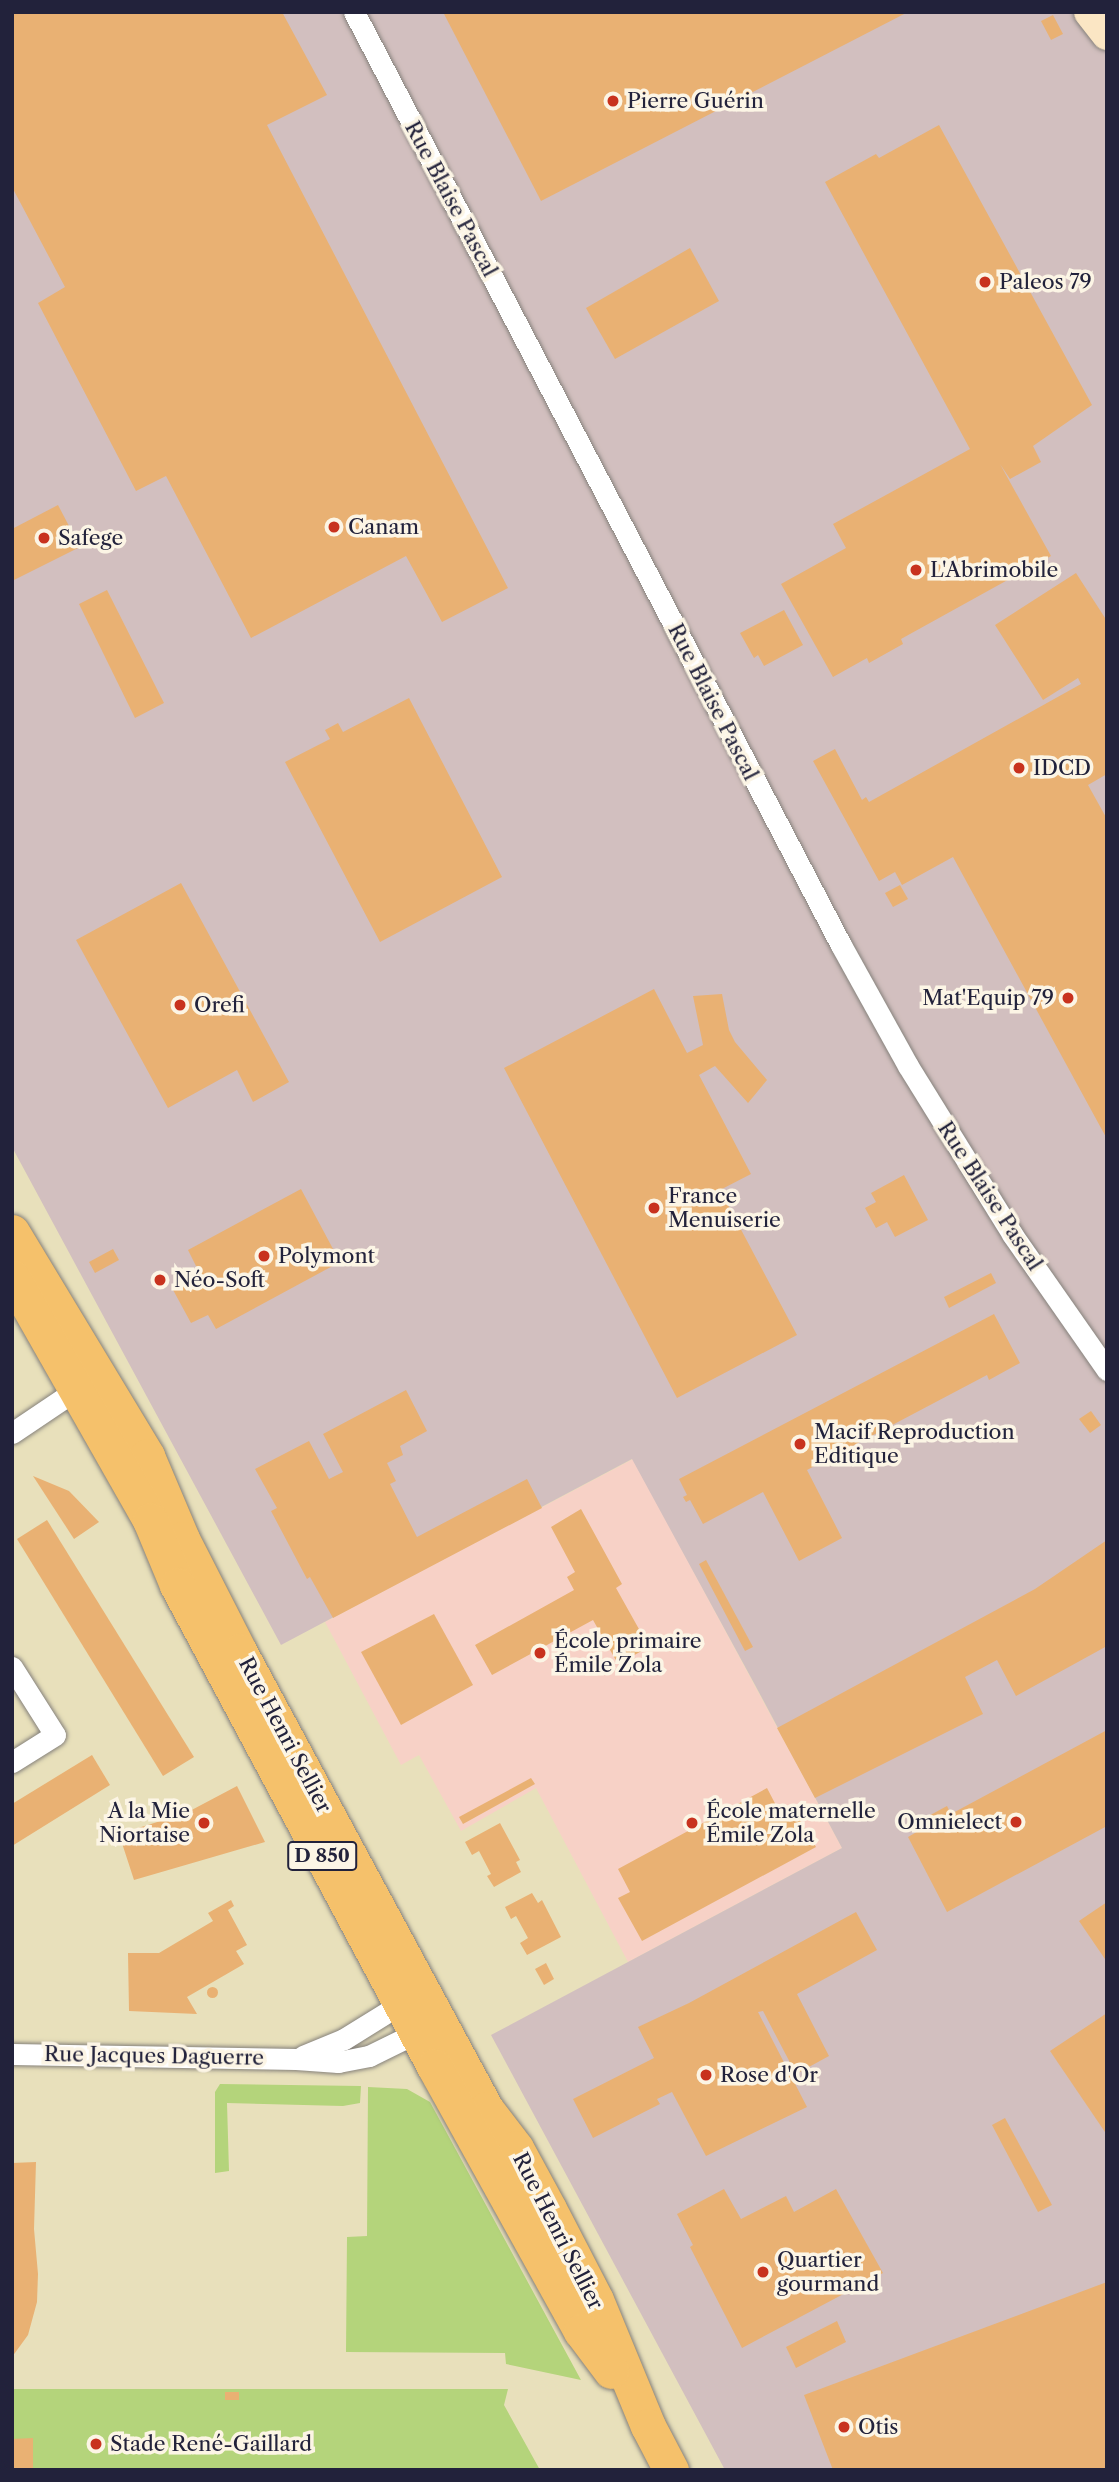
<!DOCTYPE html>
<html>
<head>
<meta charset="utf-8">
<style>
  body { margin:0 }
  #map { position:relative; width:1119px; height:2482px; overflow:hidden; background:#e8e0bb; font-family:"Libre Caslon Text",serif }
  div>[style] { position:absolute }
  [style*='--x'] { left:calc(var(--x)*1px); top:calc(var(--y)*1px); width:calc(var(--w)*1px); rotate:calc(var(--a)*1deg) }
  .built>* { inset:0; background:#f7d1c6 }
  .industrial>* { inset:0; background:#d2bfbf }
  .green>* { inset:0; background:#b4d47b }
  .building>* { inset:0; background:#e9b173 }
  .round { border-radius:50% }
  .roads { filter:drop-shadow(0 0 2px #85817b) drop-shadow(0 0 2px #85817b) }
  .street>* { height:21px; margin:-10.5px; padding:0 10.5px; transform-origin:10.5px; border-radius:10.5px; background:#fff }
  .secondary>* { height:32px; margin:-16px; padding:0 16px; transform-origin:16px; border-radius:16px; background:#fbe6c4 }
  .primary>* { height:35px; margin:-17.5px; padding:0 17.5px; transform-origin:17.5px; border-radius:17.5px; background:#f5c16b }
  .dots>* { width:19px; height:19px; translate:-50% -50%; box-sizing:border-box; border:4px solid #fcf5e5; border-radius:50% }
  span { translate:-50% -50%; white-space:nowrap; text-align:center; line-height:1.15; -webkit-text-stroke:7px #fcf5e5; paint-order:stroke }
  .shield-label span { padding:2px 5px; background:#fcf5e5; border:2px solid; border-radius:5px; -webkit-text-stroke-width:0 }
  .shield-label { font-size:19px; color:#22223b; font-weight:700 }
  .poi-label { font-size:21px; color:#22223b }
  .left { translate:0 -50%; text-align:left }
  .right { translate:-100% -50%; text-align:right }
  .street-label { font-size:21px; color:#22223b }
  .frame { position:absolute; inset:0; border:14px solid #22223b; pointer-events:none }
</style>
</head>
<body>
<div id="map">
  <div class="built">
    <i style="clip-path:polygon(633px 1459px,842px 1848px,628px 1962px,536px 1788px,461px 1831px,419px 1755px,401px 1765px,325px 1622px)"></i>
  </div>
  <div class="industrial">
    <i style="clip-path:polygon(12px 12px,1107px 12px,1107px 2470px,725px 2470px,491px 2035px,842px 1848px,755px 1685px,632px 1459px,281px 1645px,12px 1147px)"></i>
  </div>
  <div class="green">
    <i style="clip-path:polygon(220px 2084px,361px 2086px,360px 2103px,343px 2106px,227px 2103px,229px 2171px,215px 2173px,215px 2092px)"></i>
    <i style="clip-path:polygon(368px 2087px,407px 2089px,430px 2102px,581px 2380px,506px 2364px,505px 2353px,346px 2352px,347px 2237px,367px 2236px)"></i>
    <i style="clip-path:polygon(12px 2389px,508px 2389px,504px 2405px,540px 2470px,12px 2470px)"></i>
  </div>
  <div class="building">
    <i style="clip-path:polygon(12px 12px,282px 12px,327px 95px,267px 125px,508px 588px,442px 622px,406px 556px,251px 638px,166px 476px,136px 491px,38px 303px,65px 287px,12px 187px)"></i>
    <i style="clip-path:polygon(443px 12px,908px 12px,541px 201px)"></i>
    <i style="clip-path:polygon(1053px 15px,1063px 34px,1051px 40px,1041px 21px)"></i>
    <i style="clip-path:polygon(939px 125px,1092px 405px,1033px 446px,1041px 462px,1010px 479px,1000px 464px,1051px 556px,901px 639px,903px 644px,869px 663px,867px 658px,833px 677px,781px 584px,846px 548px,833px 524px,970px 449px,825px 182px,876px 154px,879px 158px)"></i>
    <i style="clip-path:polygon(690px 248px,719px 301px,615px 359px,586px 308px)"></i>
    <i style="clip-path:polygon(58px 505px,80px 547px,12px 581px,12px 529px)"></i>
    <i style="clip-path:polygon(1076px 573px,1107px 621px,1107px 774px,1088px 785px,1107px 819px,1107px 1139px,953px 857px,902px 885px,895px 872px,879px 881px,813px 761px,835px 749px,862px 800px,866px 797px,869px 802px,1081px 684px,1078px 678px,1043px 700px,995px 625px)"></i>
    <i style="clip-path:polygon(107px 590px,164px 703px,135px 718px,79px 604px)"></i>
    <i style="clip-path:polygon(784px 610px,803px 645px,764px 666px,758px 655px,754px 658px,740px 633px)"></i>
    <i style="clip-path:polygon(409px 698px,502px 877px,380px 942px,285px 762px,330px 739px,325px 730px,338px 723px,343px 732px)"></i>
    <i style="clip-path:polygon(181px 883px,289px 1082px,253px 1102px,237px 1070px,168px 1108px,76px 940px)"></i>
    <i style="clip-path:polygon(900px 885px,908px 899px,893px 907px,885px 893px)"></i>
    <i style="clip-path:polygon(654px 989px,687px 1053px,703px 1045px,693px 996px,722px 994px,729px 1030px,735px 1042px,767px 1080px,748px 1103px,715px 1066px,699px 1075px,751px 1174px,720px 1190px,797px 1335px,677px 1398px,504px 1068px)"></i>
    <i style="clip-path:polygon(904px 1175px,928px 1220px,895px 1237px,887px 1222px,876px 1228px,865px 1208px,876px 1202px,871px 1193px)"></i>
    <i style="clip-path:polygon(301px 1189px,340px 1262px,216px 1329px,208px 1315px,191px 1323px,172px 1288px,200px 1274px,188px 1250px)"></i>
    <i style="clip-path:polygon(113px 1249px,119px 1260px,95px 1273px,89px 1262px)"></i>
    <i style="clip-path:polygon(991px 1273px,996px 1283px,949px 1308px,944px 1297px)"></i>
    <i style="clip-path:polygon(994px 1314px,1020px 1363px,989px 1380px,987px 1375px,807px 1470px,842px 1538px,799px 1561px,763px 1492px,703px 1524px,690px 1500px,686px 1502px,683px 1497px,687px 1495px,679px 1479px)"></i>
    <i style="clip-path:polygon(406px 1390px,427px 1431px,400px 1446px,403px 1455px,387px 1463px,396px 1481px,390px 1484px,417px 1537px,527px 1479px,542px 1508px,333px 1618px,310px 1577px,307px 1579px,271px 1511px,277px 1508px,255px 1469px,309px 1441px,329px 1479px,343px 1472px,323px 1434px)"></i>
    <i style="clip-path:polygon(1091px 1411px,1101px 1425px,1090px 1433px,1079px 1419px)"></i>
    <i style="clip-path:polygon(33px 1476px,69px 1491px,99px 1522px,74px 1539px)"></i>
    <i style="clip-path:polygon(581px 1509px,622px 1584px,616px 1588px,649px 1647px,618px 1664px,593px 1620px,492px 1675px,475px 1645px,574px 1590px,567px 1577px,575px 1572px,551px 1527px)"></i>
    <i style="clip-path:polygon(47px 1520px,194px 1757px,163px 1776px,17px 1539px)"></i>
    <i style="clip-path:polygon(1107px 1540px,1107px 1646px,1016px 1696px,997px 1660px,965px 1677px,983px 1714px,815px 1798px,777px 1728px,1035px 1589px)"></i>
    <i style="clip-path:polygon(706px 1560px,753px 1647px,745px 1651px,699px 1564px)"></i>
    <i style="clip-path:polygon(434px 1614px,473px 1685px,401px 1725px,361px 1652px)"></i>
    <i style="clip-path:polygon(1107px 1730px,1107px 1826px,947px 1912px,908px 1837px,927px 1826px,923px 1819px,947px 1806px,951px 1814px)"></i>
    <i style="clip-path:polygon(92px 1755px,110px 1785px,12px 1846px,12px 1804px)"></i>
    <i style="clip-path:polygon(531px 1778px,535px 1784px,463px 1824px,459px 1817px)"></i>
    <i style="clip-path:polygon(237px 1786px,265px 1842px,134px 1880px,119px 1834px,186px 1813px)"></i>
    <i style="clip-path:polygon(767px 1788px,779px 1811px,791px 1805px,816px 1847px,642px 1941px,618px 1898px,630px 1892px,618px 1869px)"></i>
    <i style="clip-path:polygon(500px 1823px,520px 1860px,516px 1862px,521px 1872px,494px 1887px,487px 1876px,491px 1874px,479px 1851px,472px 1855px,465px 1842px)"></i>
    <i style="clip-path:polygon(532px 1893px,538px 1903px,542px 1900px,561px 1937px,527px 1955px,520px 1943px,528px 1938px,516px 1916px,511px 1919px,505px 1907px)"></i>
    <i style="clip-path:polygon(231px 1900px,234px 1906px,228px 1910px,247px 1945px,236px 1951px,244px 1964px,187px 1997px,197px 2014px,129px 2011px,128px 1953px,159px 1953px,213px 1921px,208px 1913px)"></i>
    <i style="clip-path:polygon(1107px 1902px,1107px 1962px,1079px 1921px)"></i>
    <i style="clip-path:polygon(856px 1912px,877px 1950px,797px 1994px,829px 2056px,796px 2074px,763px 2011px,758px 2012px,807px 2107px,706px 2156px,672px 2092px,657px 2099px,660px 2104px,593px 2138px,573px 2099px,654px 2058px,638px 2027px,689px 2003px)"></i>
    <i style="clip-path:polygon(546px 1963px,554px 1979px,544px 1985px,535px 1969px)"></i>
    <i class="round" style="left:206.5px;top:1986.5px;width:11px;height:11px"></i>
    <i style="clip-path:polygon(1107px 2013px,1107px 2135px,1050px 2051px)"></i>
    <i style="clip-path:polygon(1005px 2118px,1052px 2205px,1038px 2212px,992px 2125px)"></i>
    <i style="clip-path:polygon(36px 2162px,34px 2229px,38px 2274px,37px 2302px,28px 2335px,12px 2357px,12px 2163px)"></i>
    <i style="clip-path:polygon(724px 2189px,741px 2219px,786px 2196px,794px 2212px,836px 2189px,883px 2273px,742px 2348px,690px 2247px,693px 2245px,677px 2214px)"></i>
    <i style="clip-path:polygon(1107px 2282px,1107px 2470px,833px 2470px,804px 2395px)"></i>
    <i style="clip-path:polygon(837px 2321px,846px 2342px,796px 2368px,786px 2347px)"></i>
    <i style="clip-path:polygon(225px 2392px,239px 2392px,239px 2400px,225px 2400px)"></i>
    <i style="clip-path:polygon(33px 2438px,33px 2470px,12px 2470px,12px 2439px)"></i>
  </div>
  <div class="roads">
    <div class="street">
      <i style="--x:354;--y:12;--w:1052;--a:62.44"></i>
      <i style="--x:841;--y:945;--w:138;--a:61"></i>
      <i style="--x:908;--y:1066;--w:198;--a:58.2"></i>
      <i style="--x:1012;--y:1234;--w:166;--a:55.1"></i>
      <i style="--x:12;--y:1433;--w:77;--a:-33.9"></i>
      <i style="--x:12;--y:1667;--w:80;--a:57.7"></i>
      <i style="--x:55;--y:1735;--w:51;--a:147.9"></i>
      <i style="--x:12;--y:2054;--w:284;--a:1"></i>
      <i style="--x:296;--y:2059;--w:42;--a:4.1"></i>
      <i style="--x:338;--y:2062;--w:32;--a:-11"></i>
      <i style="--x:369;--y:2056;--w:64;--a:-26.2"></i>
      <i style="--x:303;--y:2056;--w:44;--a:-22.5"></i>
      <i style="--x:344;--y:2039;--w:78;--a:-31.8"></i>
    </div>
    <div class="secondary">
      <i style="--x:1090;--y:12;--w:28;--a:52"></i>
    </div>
    <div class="primary">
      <i style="--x:12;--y:1232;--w:262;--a:58.9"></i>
      <i style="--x:147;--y:1456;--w:90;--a:67.1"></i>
      <i style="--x:182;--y:1539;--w:126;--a:63"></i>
      <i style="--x:239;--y:1651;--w:520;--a:61.66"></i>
      <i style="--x:486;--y:2109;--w:49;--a:52.4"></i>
      <i style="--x:516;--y:2148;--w:69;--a:61.6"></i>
      <i style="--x:549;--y:2209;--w:102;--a:62.7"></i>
      <i style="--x:596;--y:2300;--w:136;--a:67.6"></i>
      <i style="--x:648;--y:2426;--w:50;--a:62.4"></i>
      <i style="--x:12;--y:1277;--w:279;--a:60.4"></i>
      <i style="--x:150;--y:1520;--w:70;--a:67.4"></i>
      <i style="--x:177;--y:1585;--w:545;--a:61.88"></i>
      <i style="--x:434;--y:2066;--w:303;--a:61"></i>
      <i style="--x:581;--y:2331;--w:50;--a:53.1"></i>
    </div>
  </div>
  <div class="dots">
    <i style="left:613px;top:101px;background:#c8321e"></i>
    <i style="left:985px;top:282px;background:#c8321e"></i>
    <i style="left:334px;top:527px;background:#c8321e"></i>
    <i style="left:44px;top:538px;background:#c8321e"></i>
    <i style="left:916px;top:570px;background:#c8321e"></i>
    <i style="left:1019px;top:768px;background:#c8321e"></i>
    <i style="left:1068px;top:998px;background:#c8321e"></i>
    <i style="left:180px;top:1005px;background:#c8321e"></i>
    <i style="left:654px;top:1208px;background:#c8321e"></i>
    <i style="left:264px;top:1256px;background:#c8321e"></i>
    <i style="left:160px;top:1280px;background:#c8321e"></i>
    <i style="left:800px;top:1444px;background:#c8321e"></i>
    <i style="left:540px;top:1653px;background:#c8321e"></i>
    <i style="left:1016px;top:1822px;background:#c8321e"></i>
    <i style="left:204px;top:1823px;background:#c8321e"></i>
    <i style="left:692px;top:1823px;background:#c8321e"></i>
    <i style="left:706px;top:2075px;background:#c8321e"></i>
    <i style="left:763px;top:2272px;background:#c8321e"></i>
    <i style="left:844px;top:2427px;background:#c8321e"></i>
    <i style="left:96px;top:2444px;background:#c8321e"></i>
  </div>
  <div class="shield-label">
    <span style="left:322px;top:1856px">D 850</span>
  </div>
  <div class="poi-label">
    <span class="left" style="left:627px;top:101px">Pierre Guérin</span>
    <span class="left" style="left:999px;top:282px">Paleos 79</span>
    <span class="left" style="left:348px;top:527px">Canam</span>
    <span class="left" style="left:58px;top:538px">Safege</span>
    <span class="left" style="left:930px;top:570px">L'Abrimobile</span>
    <span class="left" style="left:1033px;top:768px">IDCD</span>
    <span class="right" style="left:1054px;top:998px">Mat'Equip 79</span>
    <span class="left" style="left:194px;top:1005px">Orefi</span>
    <span class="left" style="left:668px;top:1208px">France<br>Menuiserie</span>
    <span class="left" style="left:278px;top:1256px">Polymont</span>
    <span class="left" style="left:174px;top:1280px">Néo-Soft</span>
    <span class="left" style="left:814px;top:1444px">Macif Reproduction<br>Editique</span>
    <span class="left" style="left:554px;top:1653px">École primaire<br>Émile Zola</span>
    <span class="right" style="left:190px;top:1823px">A la Mie<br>Niortaise</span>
    <span class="left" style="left:706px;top:1823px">École maternelle<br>Émile Zola</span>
    <span class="right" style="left:1002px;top:1822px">Omnielect</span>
    <span class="left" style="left:720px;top:2075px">Rose d'Or</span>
    <span class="left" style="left:777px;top:2272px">Quartier<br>gourmand</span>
    <span class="left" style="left:858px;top:2427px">Otis</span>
    <span class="left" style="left:110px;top:2444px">Stade René-Gaillard</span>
  </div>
  <div class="street-label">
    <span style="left:451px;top:199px;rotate:62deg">Rue Blaise Pascal</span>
    <span style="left:713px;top:702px;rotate:63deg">Rue Blaise Pascal</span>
    <span style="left:990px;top:1196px;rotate:57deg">Rue Blaise Pascal</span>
    <span style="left:285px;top:1735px;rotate:62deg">Rue Henri Sellier</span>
    <span style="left:154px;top:2056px;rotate:1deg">Rue Jacques Daguerre</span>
    <span style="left:558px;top:2231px;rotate:63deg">Rue Henri Sellier</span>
  </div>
  <div class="frame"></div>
</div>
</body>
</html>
